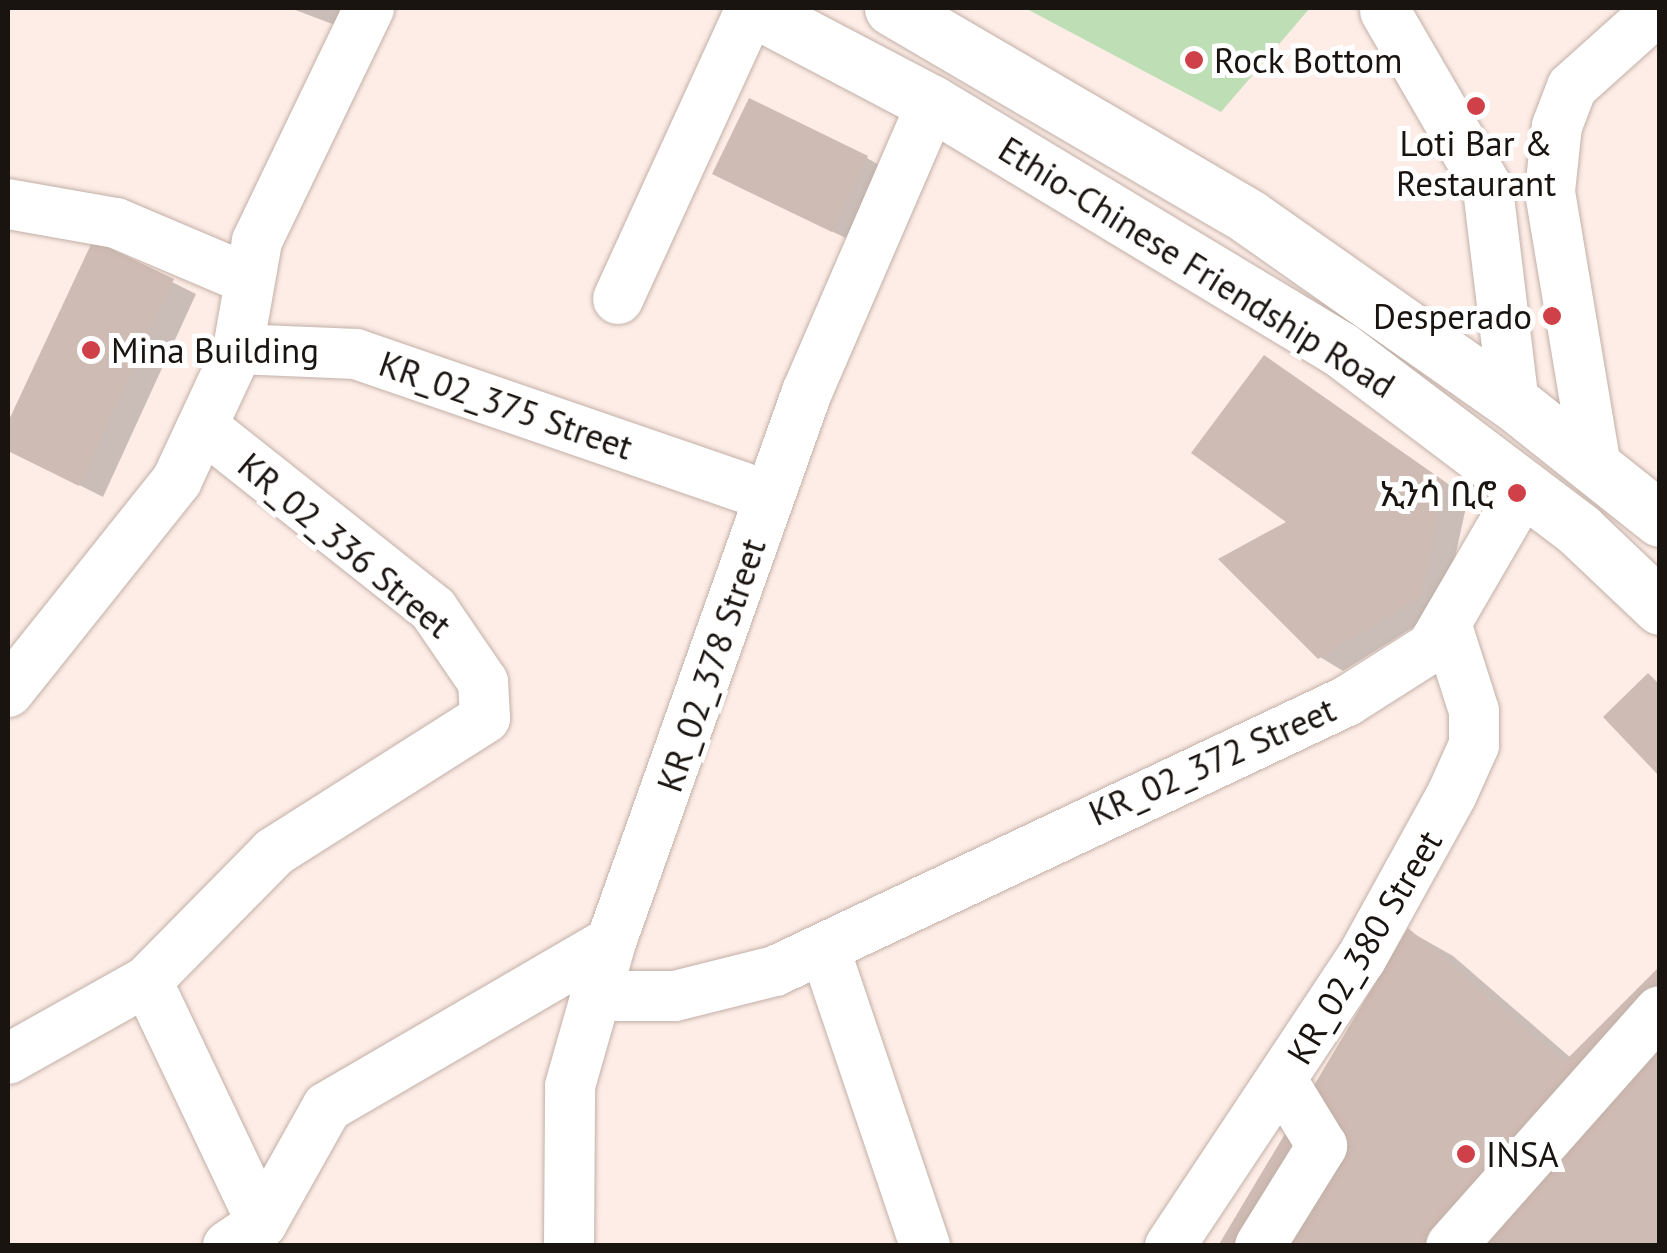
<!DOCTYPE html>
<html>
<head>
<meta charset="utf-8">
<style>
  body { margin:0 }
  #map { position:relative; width:1667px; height:1253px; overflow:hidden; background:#fdede6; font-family:"PT Sans","Noto Sans Ethiopic",sans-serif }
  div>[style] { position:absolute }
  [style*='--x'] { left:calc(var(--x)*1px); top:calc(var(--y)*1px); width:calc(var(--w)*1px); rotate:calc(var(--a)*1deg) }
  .green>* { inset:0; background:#bedeb5 }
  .shadow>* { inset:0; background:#0003 }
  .building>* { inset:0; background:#cebbb3 }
  .roads { filter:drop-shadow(0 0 2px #c2b0a8) drop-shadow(0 0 2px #c2b0a8) }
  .minor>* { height:50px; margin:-25px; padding:0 25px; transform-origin:25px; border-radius:25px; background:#fff }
  .major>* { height:55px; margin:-27.5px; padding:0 27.5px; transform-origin:27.5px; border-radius:27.5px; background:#fff }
  .dots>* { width:28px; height:28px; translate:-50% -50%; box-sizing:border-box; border:5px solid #fff; border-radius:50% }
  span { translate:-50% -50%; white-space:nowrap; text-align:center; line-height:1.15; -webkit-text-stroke:10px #fff; paint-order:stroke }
  .poi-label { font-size:35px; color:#1a1411 }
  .left { translate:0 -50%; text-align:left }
  .right { translate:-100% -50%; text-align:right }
  .street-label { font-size:35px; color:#1a1411 }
  .frame { position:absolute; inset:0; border:10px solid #1a1411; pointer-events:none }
</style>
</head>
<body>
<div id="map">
  <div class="green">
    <i style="clip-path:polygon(1025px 8px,1310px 8px,1221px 112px)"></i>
  </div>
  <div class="shadow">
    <i style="clip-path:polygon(290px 8px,341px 8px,335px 25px)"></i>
    <i style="clip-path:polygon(867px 158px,884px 168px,850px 240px,733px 184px)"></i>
    <i style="clip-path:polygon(94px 243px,196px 294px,103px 497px,8px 449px,8px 428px)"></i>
    <i style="clip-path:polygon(1288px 372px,1468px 498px,1444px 608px,1343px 671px,1320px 657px,1290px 522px)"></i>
    <i style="clip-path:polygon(1409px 931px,1453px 956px,1571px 1058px,1660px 1246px)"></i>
  </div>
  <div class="building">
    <i style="clip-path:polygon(749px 98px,868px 156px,832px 232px,712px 174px)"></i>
    <i style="clip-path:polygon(93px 240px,174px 279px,79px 486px,8px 451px,8px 422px)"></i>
    <i style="clip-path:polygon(1264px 355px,1445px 482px,1421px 596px,1318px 659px,1218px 559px,1286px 522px,1191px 453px)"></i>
    <i style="clip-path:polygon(1648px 673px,1660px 685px,1660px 777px,1603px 717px)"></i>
    <i style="clip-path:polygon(1408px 928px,1564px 1062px,1660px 966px,1660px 1246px,1218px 1246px)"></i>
  </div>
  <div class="roads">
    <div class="minor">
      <i style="--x:1385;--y:11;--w:206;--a:59.9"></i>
      <i style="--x:1488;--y:189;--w:216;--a:83.1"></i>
      <i style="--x:8;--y:204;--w:110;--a:10"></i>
      <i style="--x:116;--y:223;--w:143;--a:23"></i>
      <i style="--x:618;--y:299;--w:320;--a:-65.4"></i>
      <i style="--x:238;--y:349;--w:118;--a:2.4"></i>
      <i style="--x:356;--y:354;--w:436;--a:19"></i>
      <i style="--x:1596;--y:467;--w:280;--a:-99.5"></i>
      <i style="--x:1550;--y:191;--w:65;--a:-83.9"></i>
      <i style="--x:1557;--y:126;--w:42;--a:-69"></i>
      <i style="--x:1572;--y:87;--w:118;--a:-41.9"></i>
      <i style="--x:8;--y:692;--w:271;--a:-51.4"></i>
      <i style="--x:177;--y:480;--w:145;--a:-65"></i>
      <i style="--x:238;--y:349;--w:110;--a:-80"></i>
      <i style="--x:257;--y:241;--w:259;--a:-64.3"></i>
      <i style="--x:825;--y:950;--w:312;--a:71.3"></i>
      <i style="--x:147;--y:981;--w:268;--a:64.6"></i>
      <i style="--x:595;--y:996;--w:80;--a:0"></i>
      <i style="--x:675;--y:996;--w:103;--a:-14"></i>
      <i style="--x:775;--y:971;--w:633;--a:-25.27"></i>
      <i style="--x:1347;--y:701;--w:101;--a:-32.4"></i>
      <i style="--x:1432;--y:647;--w:183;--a:-59.8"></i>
      <i style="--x:8;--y:1059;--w:159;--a:-29.3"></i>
      <i style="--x:147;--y:981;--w:181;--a:-45.4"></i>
      <i style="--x:274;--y:852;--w:250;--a:-32.4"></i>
      <i style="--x:485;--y:718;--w:36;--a:-93"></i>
      <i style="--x:483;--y:682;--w:88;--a:-124.4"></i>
      <i style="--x:433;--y:609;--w:293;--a:-141.6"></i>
      <i style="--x:228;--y:1246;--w:41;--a:-34.1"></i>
      <i style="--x:262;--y:1223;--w:133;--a:-60.7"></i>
      <i style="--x:327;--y:1107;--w:328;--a:-30.2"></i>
      <i style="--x:569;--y:1246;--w:160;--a:-89.6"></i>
      <i style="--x:570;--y:1086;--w:150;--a:-74.1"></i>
      <i style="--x:611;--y:942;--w:584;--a:-70.39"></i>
      <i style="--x:807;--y:392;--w:315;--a:-66.6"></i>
      <i style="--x:1170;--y:1246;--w:345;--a:-56.4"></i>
      <i style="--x:1361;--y:959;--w:188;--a:-61.1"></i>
      <i style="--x:1452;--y:794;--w:54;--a:-65.8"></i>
      <i style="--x:1474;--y:745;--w:34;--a:-90"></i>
      <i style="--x:1474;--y:711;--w:92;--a:-107.7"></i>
      <i style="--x:1260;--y:1246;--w:118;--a:-58.2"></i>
      <i style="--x:1322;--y:1146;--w:75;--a:-121.4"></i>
      <i style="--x:1451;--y:1246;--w:314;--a:-48.4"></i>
    </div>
    <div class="major">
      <i style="--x:751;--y:8;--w:204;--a:27.7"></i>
      <i style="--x:932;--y:103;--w:476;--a:31.1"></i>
      <i style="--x:1340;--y:349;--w:300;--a:37.1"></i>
      <i style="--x:1579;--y:530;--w:112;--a:43.5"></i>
      <i style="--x:892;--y:8;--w:414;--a:30.3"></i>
      <i style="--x:1249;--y:217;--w:324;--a:35.1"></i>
      <i style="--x:1514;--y:403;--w:186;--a:38.5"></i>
    </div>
  </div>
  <div class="dots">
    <i style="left:1194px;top:60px;background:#d04048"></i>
    <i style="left:1476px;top:106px;background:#d04048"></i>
    <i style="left:1552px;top:316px;background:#d04048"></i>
    <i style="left:91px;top:350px;background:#d04048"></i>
    <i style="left:1517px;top:493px;background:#d04048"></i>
    <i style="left:1466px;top:1154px;background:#d04048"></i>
  </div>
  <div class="poi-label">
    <span class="left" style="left:1214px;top:60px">Rock Bottom</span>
    <span style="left:1476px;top:163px">Loti Bar &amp;<br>Restaurant</span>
    <span class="right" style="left:1532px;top:316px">Desperado</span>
    <span class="left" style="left:111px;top:350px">Mina Building</span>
    <span class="right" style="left:1497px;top:493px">ኢንሳ ቢሮ</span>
    <span class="left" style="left:1486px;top:1154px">INSA</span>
  </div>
  <div class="street-label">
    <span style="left:1197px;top:267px;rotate:32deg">Ethio-Chinese Friendship Road</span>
    <span style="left:506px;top:405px;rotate:19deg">KR_02_375 Street</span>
    <span style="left:345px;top:545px;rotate:40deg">KR_02_336 Street</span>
    <span style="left:711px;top:665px;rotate:-71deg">KR_02_378 Street</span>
    <span style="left:1212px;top:761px;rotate:-24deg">KR_02_372 Street</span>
    <span style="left:1364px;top:947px;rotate:-59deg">KR_02_380 Street</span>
  </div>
  <div class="frame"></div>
</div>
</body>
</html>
